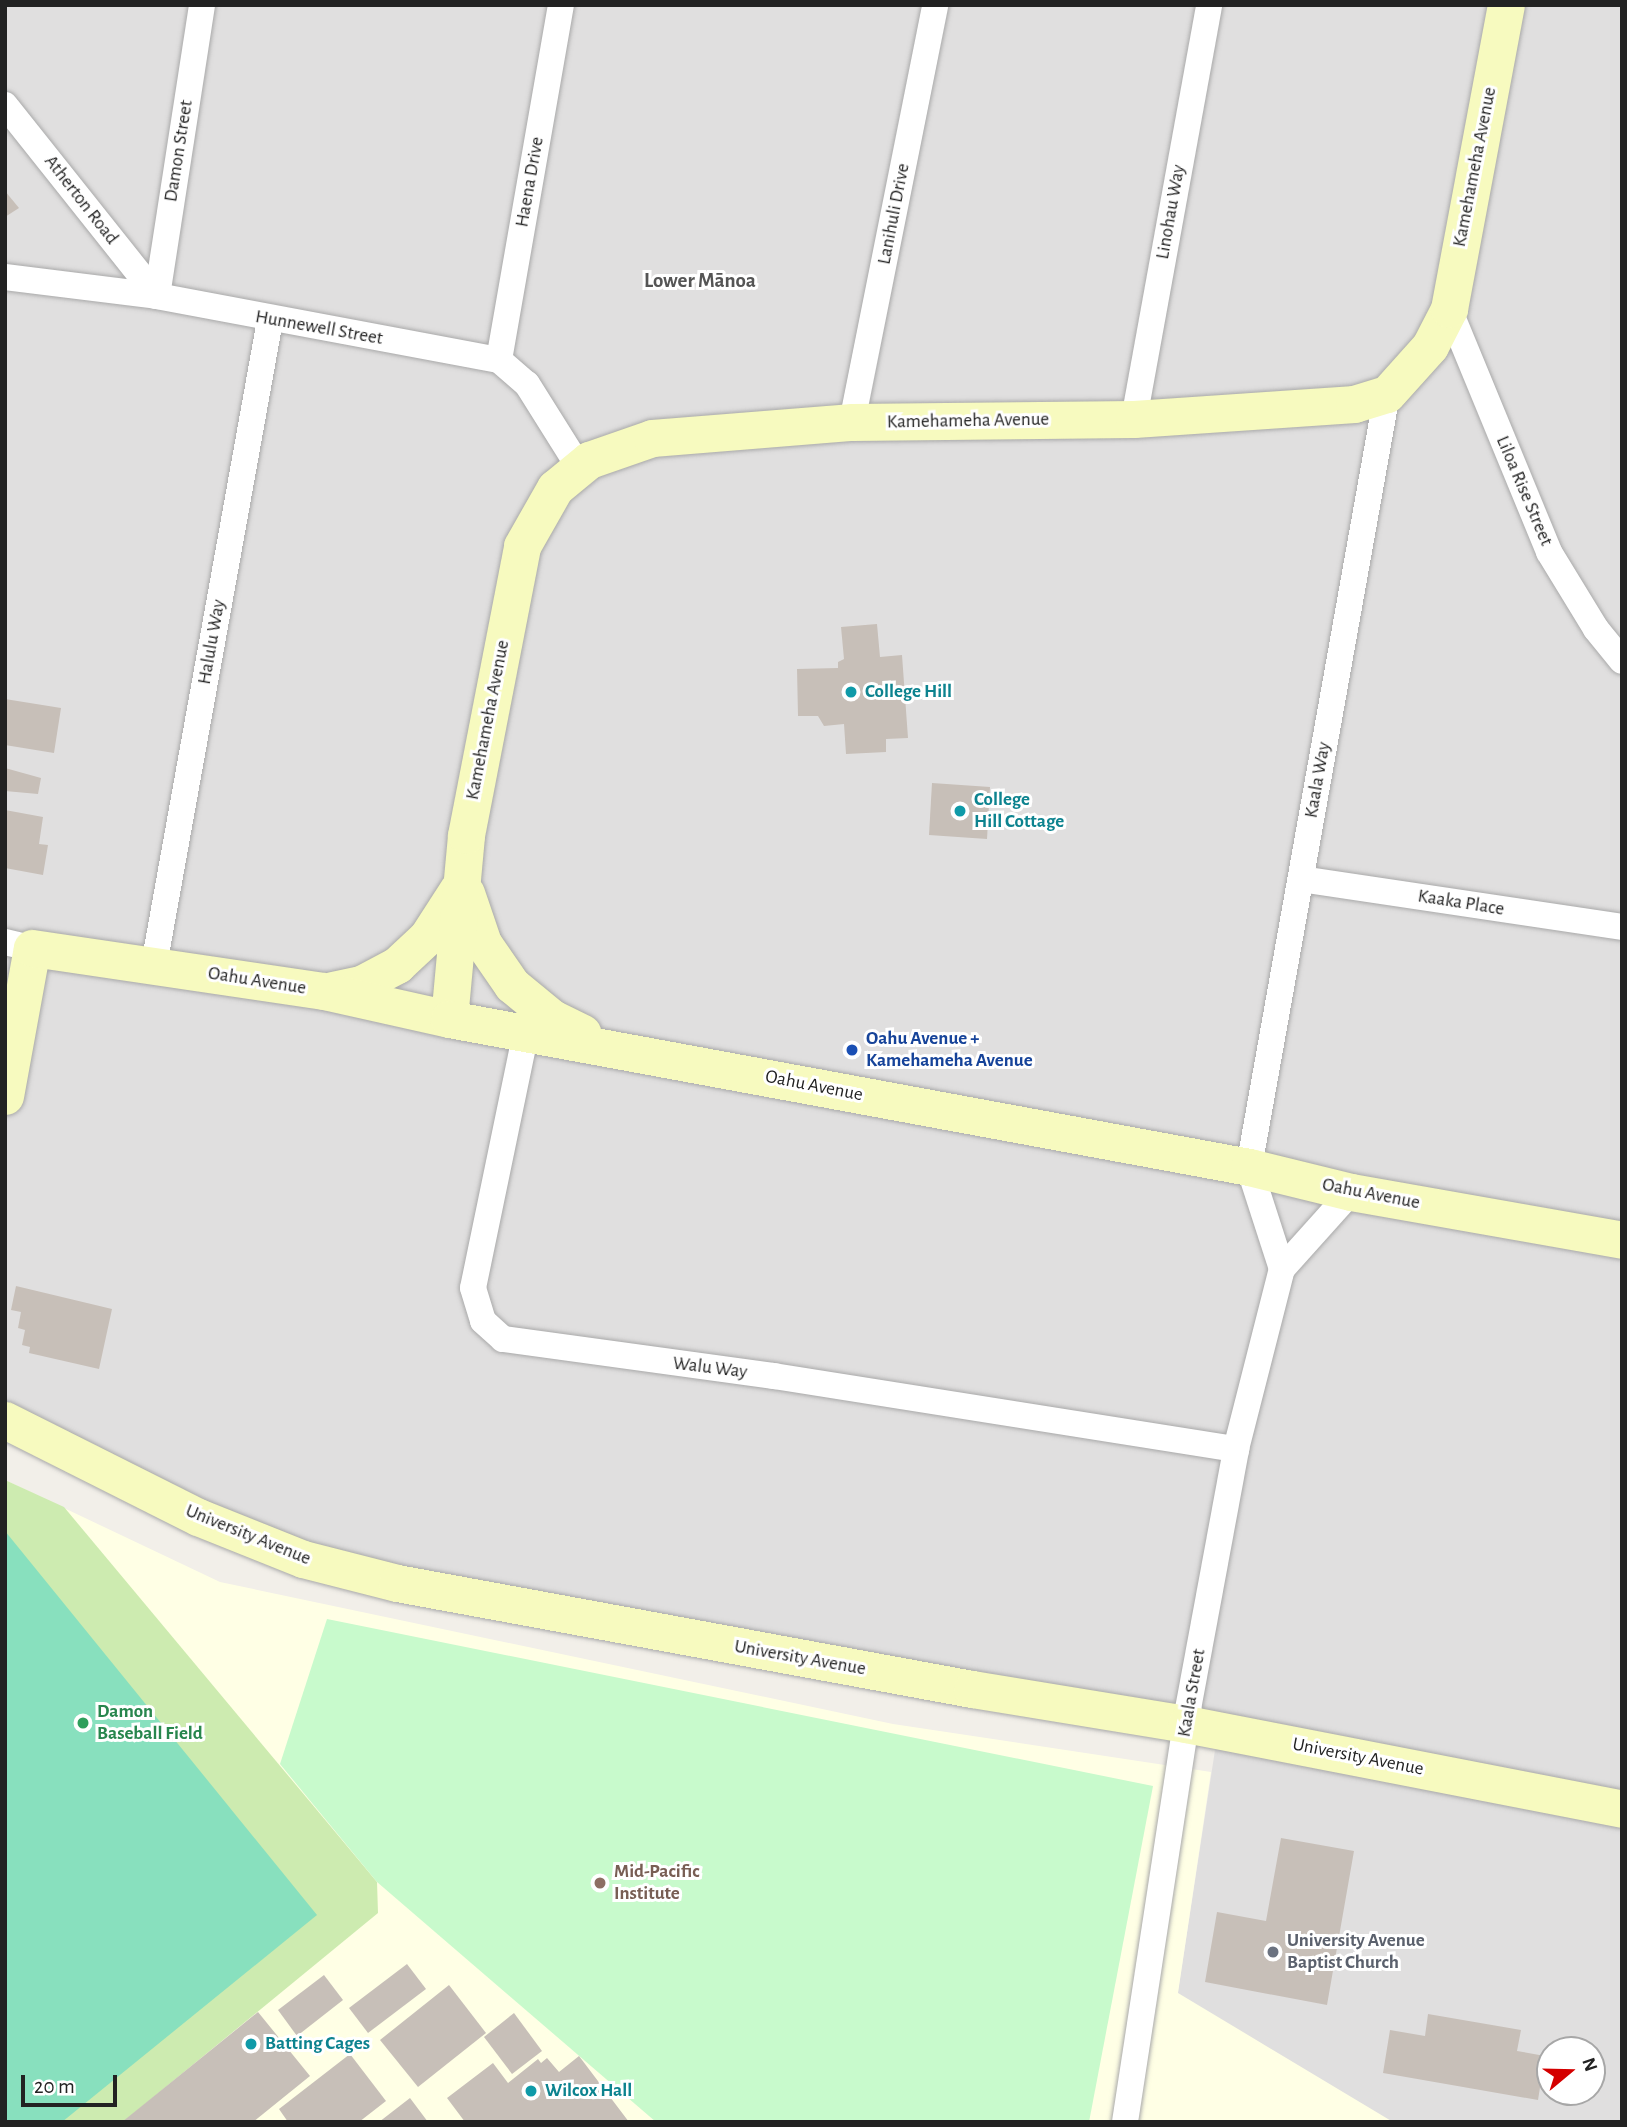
<!DOCTYPE html>
<html>
<head>
<meta charset="utf-8">
<style>
  body { margin:0 }
  #map { position:relative; width:1627px; height:2127px; overflow:hidden; background:#f2efe9; font-family:"Alegreya Sans",sans-serif }
  div>[style] { position:absolute }
  [style*='--x'] { left:calc(var(--x)*1px); top:calc(var(--y)*1px); width:calc(var(--w)*1px); rotate:calc(var(--a)*1deg) }
  .residential>* { inset:0; background:#e0dfdf }
  .education>* { inset:0; background:#ffffe5 }
  .grass>* { inset:0; background:#cdebb0 }
  .park>* { inset:0; background:#c8facc }
  .pitch>* { inset:0; background:#88e0be }
  .building>* { inset:0; background:#c7bfb8 }
  .roads { filter:drop-shadow(0 0 2px #a9a9a9) drop-shadow(0 0 2px #a9a9a9) }
  .street>* { height:26px; margin:-13px; padding:0 13px; transform-origin:13px; border-radius:13px; background:#fff }
  .secondary>* { height:37px; margin:-18.5px; padding:0 18.5px; transform-origin:18.5px; border-radius:18.5px; background:#f7fabf }
  .dots>* { width:19px; height:19px; translate:-50% -50%; box-sizing:border-box; border:4px solid #fff; border-radius:50% }
  span { translate:-50% -50%; white-space:nowrap; text-align:center; line-height:1.15; -webkit-text-stroke:6px #fff; paint-order:stroke }
  .street-label { font-size:19px; color:#222 }
  .culture-label { font-size:19px; color:#0d838f; font-weight:700 }
  .left { translate:0 -50%; text-align:left }
  .transit-label { font-size:19px; color:#164399; font-weight:700 }
  .leisure-label { font-size:19px; color:#27864d; font-weight:700 }
  .education-label { font-size:19px; color:#785e54; font-weight:700 }
  .worship-label { font-size:19px; color:#5b616d; font-weight:700 }
  .neighbourhood-label { font-size:21px; color:#555; font-weight:700 }
  .frame { position:absolute; inset:0; border:7px solid #222; pointer-events:none }
  .north { position:absolute; left:1536px; top:2036px; width:70px; height:70px; box-sizing:border-box; background:#fff; border:2px solid #a7a7a7; border-radius:50%; rotate:71deg; font-size:19px; font-weight:700; line-height:28px; text-align:center; color:#222 }
  .north::after { content:''; display:block; margin:auto; width:24px; height:32px; background:#d40000; clip-path:polygon(50% 0,100% 100%,50% 72%,0 100%) }
  .scale { position:absolute; left:21px; top:2075px; width:96px; height:32px; box-sizing:border-box; border:4px solid #222; border-top:0; padding-left:9px; font-size:21px; line-height:24px; white-space:nowrap; color:#222; -webkit-text-stroke:5px #fff; paint-order:stroke }
</style>
</head>
<body>
<div id="map">
  <div class="residential">
    <i style="clip-path:polygon(evenodd,5px 5px,1622px 5px,1622px 2122px,1158px 2122px,1219px 1724px,371px 1581px,5px 1405px,5px 5px,1550px 2050px,1592px 2050px,1592px 2092px,1550px 2092px,1550px 2050px)"></i>
  </div>
  <div class="education">
    <i style="clip-path:polygon(5px 1480px,220px 1582px,893px 1724px,1211px 1772px,1178px 1993px,1393px 2122px,5px 2122px)"></i>
  </div>
  <div class="grass">
    <i style="clip-path:polygon(5px 1480px,64px 1507px,377px 1882px,378px 1913px,123px 2122px,5px 2122px)"></i>
  </div>
  <div class="park">
    <i style="clip-path:polygon(327px 1619px,1153px 1786px,1089px 2122px,656px 2122px,377px 1882px,280px 1764px)"></i>
  </div>
  <div class="pitch">
    <i style="clip-path:polygon(5px 1531px,317px 1915px,62px 2122px,5px 2122px)"></i>
  </div>
  <div class="building">
    <i style="clip-path:polygon(5px 191px,19px 208px,5px 217px)"></i>
    <i style="clip-path:polygon(877px 624px,880px 657px,902px 655px,908px 738px,886px 739px,886px 752px,846px 754px,844px 724px,824px 726px,818px 716px,798px 716px,797px 669px,838px 668px,838px 662px,844px 659px,841px 627px)"></i>
    <i style="clip-path:polygon(5px 699px,61px 708px,54px 753px,5px 745px)"></i>
    <i style="clip-path:polygon(5px 768px,41px 778px,38px 794px,5px 791px)"></i>
    <i style="clip-path:polygon(932px 783px,990px 787px,987px 839px,929px 835px)"></i>
    <i style="clip-path:polygon(5px 810px,43px 817px,39px 844px,48px 845px,43px 875px,5px 868px)"></i>
    <i style="clip-path:polygon(16px 1286px,112px 1309px,99px 1369px,29px 1353px,30px 1347px,22px 1345px,25px 1330px,18px 1328px,21px 1312px,11px 1310px)"></i>
    <i style="clip-path:polygon(1281px 1838px,1354px 1851px,1327px 2005px,1205px 1982px,1217px 1912px,1266px 1921px)"></i>
    <i style="clip-path:polygon(407px 1964px,426px 1989px,368px 2033px,349px 2008px)"></i>
    <i style="clip-path:polygon(324px 1975px,343px 2000px,297px 2036px,278px 2010px)"></i>
    <i style="clip-path:polygon(449px 1985px,486px 2033px,418px 2087px,380px 2040px)"></i>
    <i style="clip-path:polygon(258px 2012px,310px 2076px,253px 2122px,122px 2122px)"></i>
    <i style="clip-path:polygon(514px 2013px,542px 2051px,512px 2074px,484px 2037px)"></i>
    <i style="clip-path:polygon(1428px 2014px,1521px 2030px,1517px 2051px,1545px 2056px,1538px 2100px,1383px 2073px,1390px 2030px,1425px 2036px)"></i>
    <i style="clip-path:polygon(350px 2054px,386px 2101px,359px 2122px,288px 2122px,279px 2109px)"></i>
    <i style="clip-path:polygon(579px 2056px,629px 2122px,465px 2122px,447px 2098px,493px 2063px,508px 2083px,538px 2059px,541px 2063px,547px 2058px,559px 2072px)"></i>
    <i style="clip-path:polygon(410px 2098px,428px 2122px,379px 2122px)"></i>
  </div>
  <div class="roads">
    <div class="street">
      <i style="--x:5;--y:105;--w:244;--a:51.5"></i>
      <i style="--x:5;--y:277;--w:153;--a:7.1"></i>
      <i style="--x:157;--y:296;--w:348;--a:10.6"></i>
      <i style="--x:499;--y:360;--w:37;--a:41"></i>
      <i style="--x:527;--y:384;--w:98;--a:57.9"></i>
      <i style="--x:157;--y:296;--w:294;--a:-81.2"></i>
      <i style="--x:1449;--y:309;--w:263;--a:67.6"></i>
      <i style="--x:1549;--y:552;--w:90;--a:58.6"></i>
      <i style="--x:1596;--y:629;--w:41;--a:50.9"></i>
      <i style="--x:499;--y:360;--w:360;--a:-80.1"></i>
      <i style="--x:1134;--y:419;--w:421;--a:-79.7"></i>
      <i style="--x:852;--y:422;--w:425;--a:-78.7"></i>
      <i style="--x:1301;--y:879;--w:325;--a:8.5"></i>
      <i style="--x:5;--y:942;--w:28;--a:13"></i>
      <i style="--x:154;--y:965;--w:655;--a:-79.8"></i>
      <i style="--x:526;--y:1032;--w:261;--a:101.7"></i>
      <i style="--x:473;--y:1288;--w:34;--a:73"></i>
      <i style="--x:483;--y:1321;--w:27;--a:42"></i>
      <i style="--x:503;--y:1339;--w:274;--a:7.8"></i>
      <i style="--x:774;--y:1376;--w:468;--a:9"></i>
      <i style="--x:1282;--y:1269;--w:103;--a:-48.1"></i>
      <i style="--x:1125;--y:2122;--w:418;--a:-81.3"></i>
      <i style="--x:1188;--y:1709;--w:264;--a:-79.5"></i>
      <i style="--x:1236;--y:1449;--w:186;--a:-75.7"></i>
      <i style="--x:1282;--y:1269;--w:107;--a:-107.9"></i>
      <i style="--x:1249;--y:1167;--w:785;--a:-79.88"></i>
    </div>
    <div class="secondary">
      <i style="--x:466;--y:893;--w:53;--a:71.2"></i>
      <i style="--x:483;--y:943;--w:51;--a:55.4"></i>
      <i style="--x:512;--y:985;--w:52;--a:39.5"></i>
      <i style="--x:552;--y:1018;--w:34;--a:26"></i>
      <i style="--x:332;--y:990;--w:30;--a:-12"></i>
      <i style="--x:361;--y:984;--w:41;--a:-27.8"></i>
      <i style="--x:397;--y:965;--w:41;--a:-43"></i>
      <i style="--x:427;--y:937;--w:57;--a:-57.1"></i>
      <i style="--x:449;--y:1019;--w:185;--a:-84.7"></i>
      <i style="--x:466;--y:835;--w:294;--a:-79"></i>
      <i style="--x:522;--y:546;--w:67;--a:-60.4"></i>
      <i style="--x:555;--y:488;--w:44;--a:-39.5"></i>
      <i style="--x:589;--y:460;--w:67;--a:-19.2"></i>
      <i style="--x:652;--y:438;--w:201;--a:-4.6"></i>
      <i style="--x:852;--y:422;--w:282;--a:-0.6"></i>
      <i style="--x:1134;--y:419;--w:221;--a:-3.9"></i>
      <i style="--x:1354;--y:404;--w:34;--a:-17"></i>
      <i style="--x:1387;--y:394;--w:64;--a:-48.1"></i>
      <i style="--x:1430;--y:346;--w:42;--a:-62.8"></i>
      <i style="--x:1449;--y:309;--w:309;--a:-79.4"></i>
      <i style="--x:5;--y:1096;--w:150;--a:-79.7"></i>
      <i style="--x:32;--y:948;--w:295;--a:8.4"></i>
      <i style="--x:324;--y:991;--w:128;--a:12.6"></i>
      <i style="--x:449;--y:1019;--w:814;--a:10.48"></i>
      <i style="--x:1249;--y:1167;--w:105;--a:13.8"></i>
      <i style="--x:1351;--y:1192;--w:275;--a:10"></i>
      <i style="--x:5;--y:1420;--w:216;--a:26.7"></i>
      <i style="--x:198;--y:1517;--w:113;--a:21.8"></i>
      <i style="--x:303;--y:1559;--w:97;--a:14.3"></i>
      <i style="--x:397;--y:1583;--w:585;--a:10.45"></i>
      <i style="--x:972;--y:1689;--w:217;--a:9.3"></i>
      <i style="--x:1186;--y:1724;--w:444;--a:11"></i>
    </div>
  </div>
  <div class="dots">
    <i style="left:851px;top:692px;background:#0f9aa8"></i>
    <i style="left:960px;top:811px;background:#0f9aa8"></i>
    <i style="left:852px;top:1050px;background:#1a4fb4"></i>
    <i style="left:83px;top:1723px;background:#2e9e5b"></i>
    <i style="left:600px;top:1883px;background:#8d6e63"></i>
    <i style="left:1273px;top:1952px;background:#6b7280"></i>
    <i style="left:251px;top:2044px;background:#0f9aa8"></i>
    <i style="left:531px;top:2091px;background:#0f9aa8"></i>
  </div>
  <div class="street-label">
    <span style="left:179px;top:151px;rotate:-81deg">Damon Street</span>
    <span style="left:1475px;top:167px;rotate:-79deg">Kamehameha Avenue</span>
    <span style="left:530px;top:182px;rotate:-80deg">Haena Drive</span>
    <span style="left:81px;top:200px;rotate:52deg">Atherton Road</span>
    <span style="left:1171px;top:212px;rotate:-80deg">Linohau Way</span>
    <span style="left:894px;top:214px;rotate:-79deg">Lanihuli Drive</span>
    <span style="left:319px;top:328px;rotate:10deg">Hunnewell Street</span>
    <span style="left:968px;top:421px;rotate:-1deg">Kamehameha Avenue</span>
    <span style="left:1524px;top:491px;rotate:67deg">Liloa Rise Street</span>
    <span style="left:212px;top:642px;rotate:-80deg">Halulu Way</span>
    <span style="left:488px;top:720px;rotate:-79deg">Kamehameha Avenue</span>
    <span style="left:1318px;top:780px;rotate:-80deg">Kaala Way</span>
    <span style="left:1461px;top:903px;rotate:9deg">Kaaka Place</span>
    <span style="left:257px;top:981px;rotate:9deg">Oahu Avenue</span>
    <span style="left:814px;top:1086px;rotate:11deg">Oahu Avenue</span>
    <span style="left:1371px;top:1194px;rotate:11deg">Oahu Avenue</span>
    <span style="left:710px;top:1368px;rotate:7deg">Walu Way</span>
    <span style="left:248px;top:1535px;rotate:22deg">University Avenue</span>
    <span style="left:800px;top:1658px;rotate:10deg">University Avenue</span>
    <span style="left:1192px;top:1693px;rotate:-80deg">Kaala Street</span>
    <span style="left:1358px;top:1757px;rotate:11deg">University Avenue</span>
  </div>
  <div class="culture-label">
    <span class="left" style="left:865px;top:692px">College Hill</span>
    <span class="left" style="left:974px;top:811px">College<br>Hill Cottage</span>
    <span class="left" style="left:265px;top:2044px">Batting Cages</span>
    <span class="left" style="left:545px;top:2091px">Wilcox Hall</span>
  </div>
  <div class="transit-label">
    <span class="left" style="left:866px;top:1050px">Oahu Avenue +<br>Kamehameha Avenue</span>
  </div>
  <div class="leisure-label">
    <span class="left" style="left:97px;top:1723px">Damon<br>Baseball Field</span>
  </div>
  <div class="education-label">
    <span class="left" style="left:614px;top:1883px">Mid-Pacific<br>Institute</span>
  </div>
  <div class="worship-label">
    <span class="left" style="left:1287px;top:1952px">University Avenue<br>Baptist Church</span>
  </div>
  <div class="neighbourhood-label">
    <span style="left:700px;top:281px">Lower Mānoa</span>
  </div>
  <div class="frame"></div>
  <div class="north">N</div>
  <div class="scale">20 m</div>
</div>
</body>
</html>
